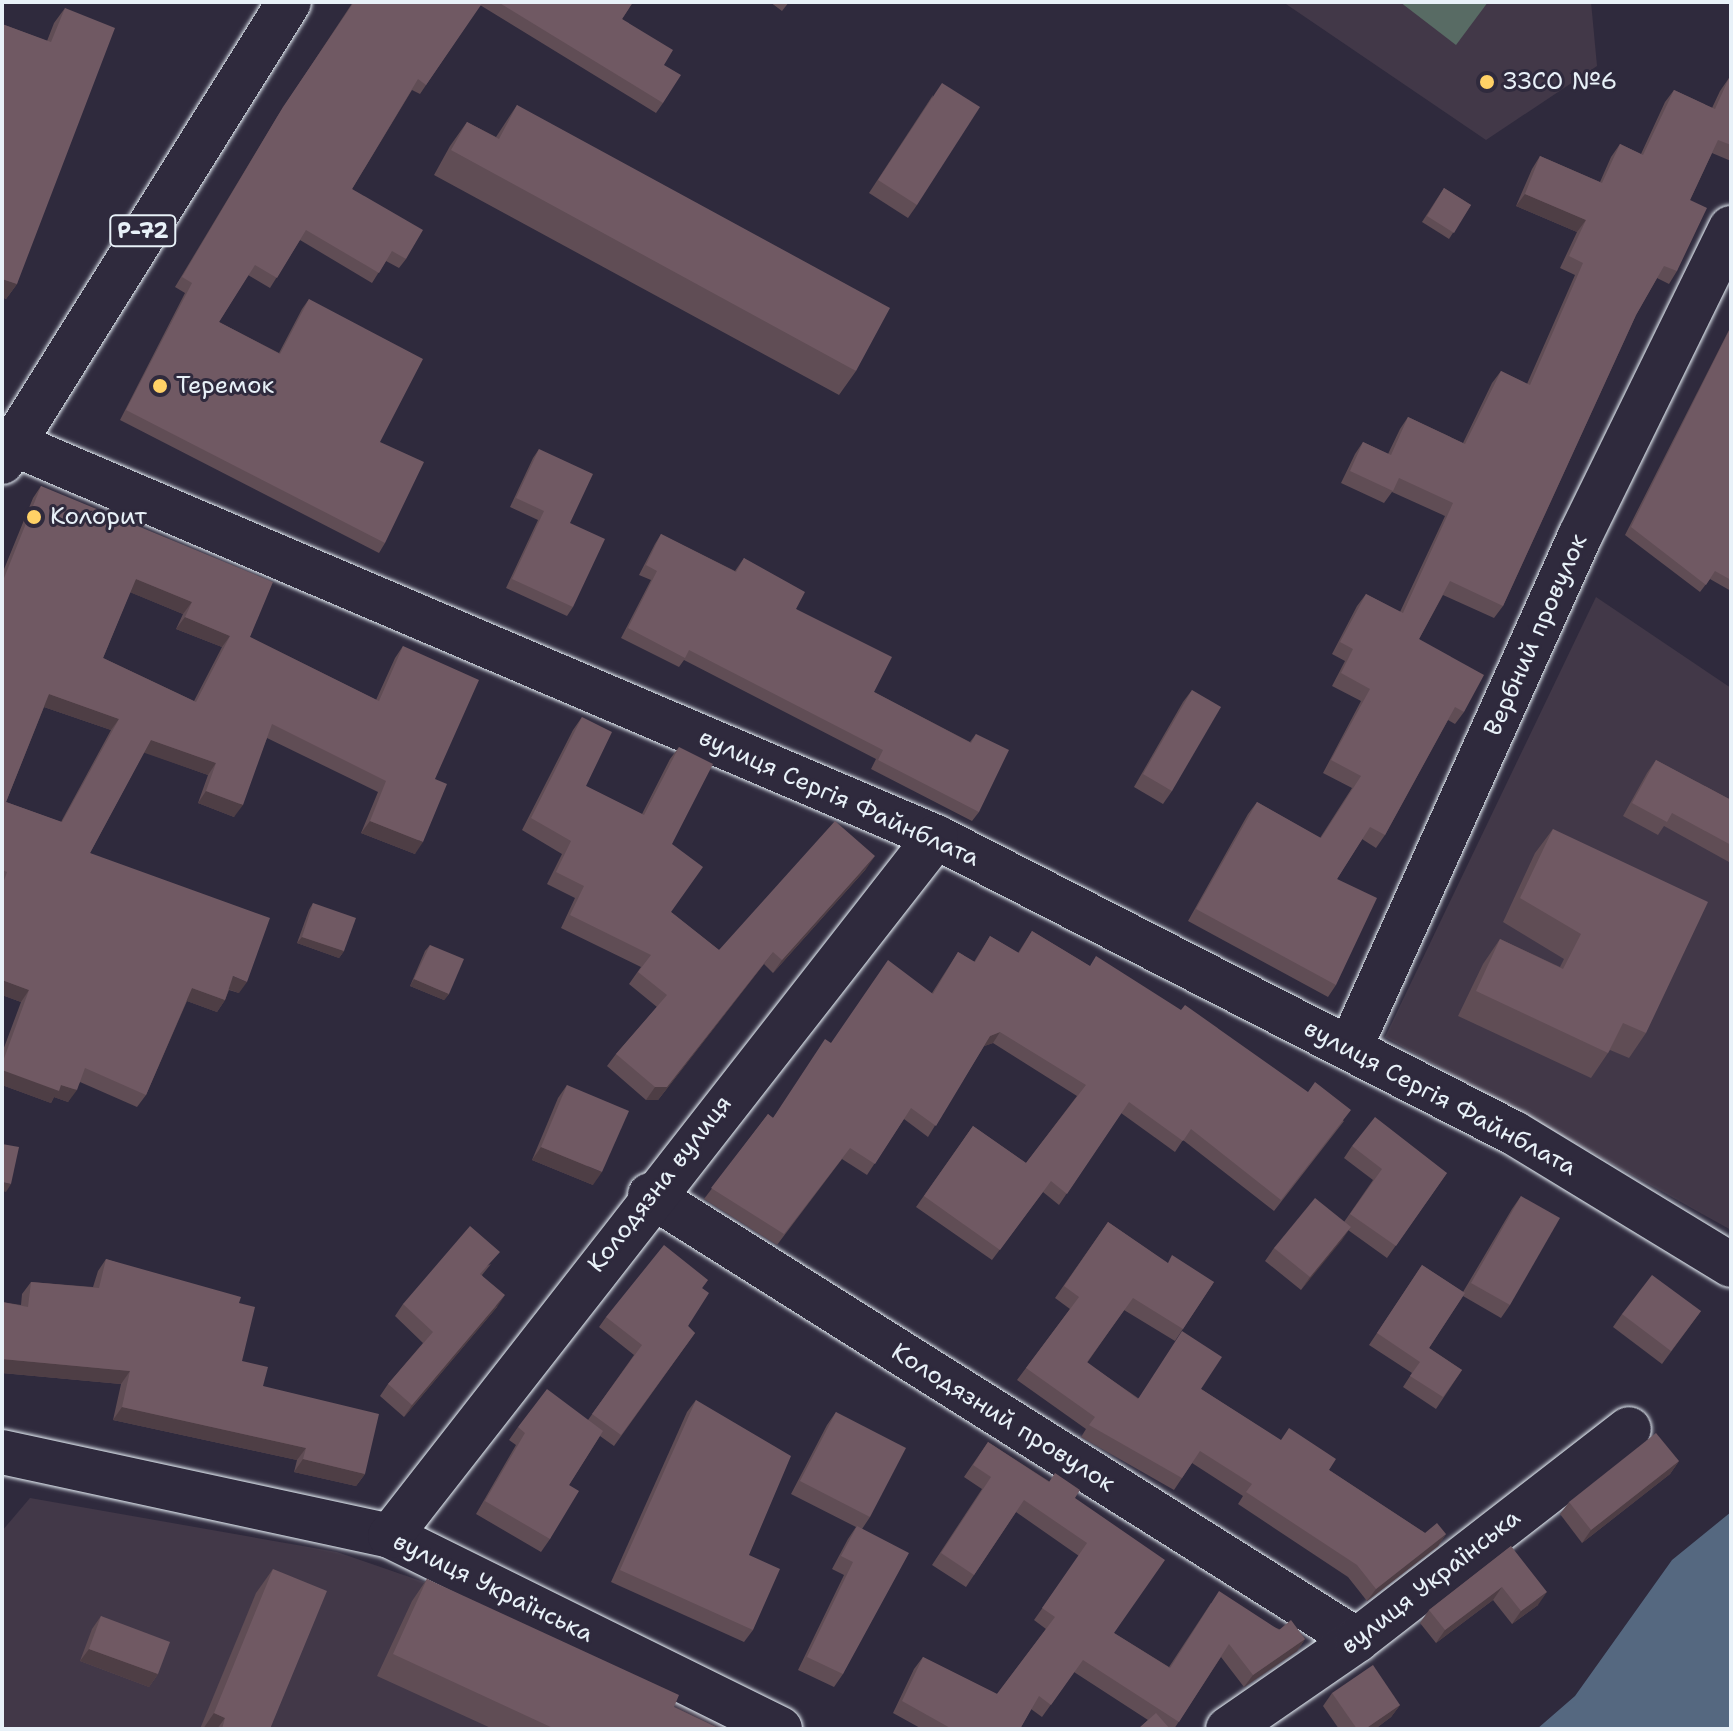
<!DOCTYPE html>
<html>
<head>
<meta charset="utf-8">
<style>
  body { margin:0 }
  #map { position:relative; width:1733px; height:1731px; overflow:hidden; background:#2f2a3d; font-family:"Shantell Sans",sans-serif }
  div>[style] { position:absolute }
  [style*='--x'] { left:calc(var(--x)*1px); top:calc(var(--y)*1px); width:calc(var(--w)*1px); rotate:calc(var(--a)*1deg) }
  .built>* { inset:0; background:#423848 }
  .green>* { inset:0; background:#586b64 }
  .water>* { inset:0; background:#556880 }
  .roads { filter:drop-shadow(0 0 2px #e8f1f8) drop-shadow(0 0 2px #e8f1f8) }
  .minor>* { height:44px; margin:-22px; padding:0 22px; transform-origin:22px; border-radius:22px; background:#2f2a3d }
  .major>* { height:44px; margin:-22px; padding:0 22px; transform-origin:22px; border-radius:22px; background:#2f2a3d }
  .wall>* { inset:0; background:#604d55 }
  .shaded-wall>* { inset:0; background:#4e3e45 }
  .building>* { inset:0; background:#705963 }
  .dots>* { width:22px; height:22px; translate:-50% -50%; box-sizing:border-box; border:4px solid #2f2a3d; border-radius:50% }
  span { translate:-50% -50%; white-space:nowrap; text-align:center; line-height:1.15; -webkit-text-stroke:6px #2f2a3d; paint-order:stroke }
  .shield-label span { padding:2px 6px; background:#2f2a3d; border:2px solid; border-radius:6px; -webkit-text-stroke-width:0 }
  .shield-label { font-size:22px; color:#e8f1f8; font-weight:700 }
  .poi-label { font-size:24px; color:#e8f1f8 }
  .left { translate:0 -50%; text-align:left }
  .street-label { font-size:24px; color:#e8f1f8 }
  .frame { position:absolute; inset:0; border:4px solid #e8f1f8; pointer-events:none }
</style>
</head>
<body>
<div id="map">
  <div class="built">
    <i style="clip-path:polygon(1283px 2px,1591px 2px,1597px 66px,1486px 140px)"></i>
    <i style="clip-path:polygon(1596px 597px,1731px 688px,1731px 1230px,1385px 1037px)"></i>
    <i style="clip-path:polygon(30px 1498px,337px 1552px,424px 1582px,731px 1729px,2px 1729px,2px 1531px)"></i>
  </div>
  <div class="green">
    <i style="clip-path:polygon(1400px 2px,1488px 2px,1456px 45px)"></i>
  </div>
  <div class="water">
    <i style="clip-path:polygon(1731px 1512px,1731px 1729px,1537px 1729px,1575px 1696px,1672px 1560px)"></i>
  </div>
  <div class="roads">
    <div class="minor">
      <i style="--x:2;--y:439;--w:1015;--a:23.08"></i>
      <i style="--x:936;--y:837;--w:649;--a:27.12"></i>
      <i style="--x:1514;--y:1133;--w:254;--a:31.3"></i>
      <i style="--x:1351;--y:1046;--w:559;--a:-65.82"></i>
      <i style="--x:1580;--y:536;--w:343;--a:-63.9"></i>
      <i style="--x:650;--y:1195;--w:835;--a:32.19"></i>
      <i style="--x:2;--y:1452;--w:397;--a:12.2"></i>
      <i style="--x:390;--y:1536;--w:435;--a:26.3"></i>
      <i style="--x:390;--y:1536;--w:887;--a:-52.01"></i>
      <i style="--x:1228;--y:1729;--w:157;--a:-34.6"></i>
      <i style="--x:1357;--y:1640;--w:344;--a:-37.8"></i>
    </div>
    <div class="major">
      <i style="--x:2;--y:462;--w:542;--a:-58.04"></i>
    </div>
  </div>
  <div class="wall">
    <i style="clip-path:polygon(353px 2px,633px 2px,622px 19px,664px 65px,663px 103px,656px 113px,480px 5px,420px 94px,412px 90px,352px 189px,406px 259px,399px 268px,386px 261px,372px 283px,300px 240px,270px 288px,248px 275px,219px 322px,279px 353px,302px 309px,309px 299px,380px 442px,385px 543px,379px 553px,120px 420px,185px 293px,175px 287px,277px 117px)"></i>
    <i style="clip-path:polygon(770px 2px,789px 2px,782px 11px)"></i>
    <i style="clip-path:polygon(65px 8px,17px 284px,6px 299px,2px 297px,2px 24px,47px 41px,54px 23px)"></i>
    <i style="clip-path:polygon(1729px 78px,1731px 79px,1731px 161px,1712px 153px,1690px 200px,1677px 271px,1669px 284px,1657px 278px,1636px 315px,1503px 606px,1494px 618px,1443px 595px,1419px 639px,1464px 712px,1455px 724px,1448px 720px,1385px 835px,1376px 848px,1362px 839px,1337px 879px,1336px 985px,1328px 997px,1188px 921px,1248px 814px,1257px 802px,1320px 838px,1352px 788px,1323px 773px,1361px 701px,1332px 686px,1345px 661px,1332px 654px,1357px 606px,1366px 594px,1400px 612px,1445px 516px,1392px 492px,1384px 503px,1341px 483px,1355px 454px,1363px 442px,1388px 454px,1400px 429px,1408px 417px,1463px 443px,1492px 383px,1501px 371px,1527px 384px,1575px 275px,1560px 268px,1577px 232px,1516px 206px,1532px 169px,1540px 156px,1600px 182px,1611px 157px,1620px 144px,1641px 154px,1665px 102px,1674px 90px,1712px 108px,1720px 91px)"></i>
    <i style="clip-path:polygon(933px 95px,917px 205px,908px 218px,869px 193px)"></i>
    <i style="clip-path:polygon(517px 105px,856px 371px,839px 395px,434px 175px,450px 146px,467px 122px,496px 137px)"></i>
    <i style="clip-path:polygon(1444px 188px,1471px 205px,1449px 239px,1422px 222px)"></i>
    <i style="clip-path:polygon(1731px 326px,1731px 591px,1710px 579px,1700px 592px,1625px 535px)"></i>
    <i style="clip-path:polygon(539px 449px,573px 607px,567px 616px,506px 588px,538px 520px,510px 507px,533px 458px)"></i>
    <i style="clip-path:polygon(evenodd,41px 486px,250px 637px,376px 700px,395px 658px,403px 646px,435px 779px,415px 854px,361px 833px,378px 792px,267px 738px,234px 817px,198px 803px,208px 775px,144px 752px,90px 853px,239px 993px,229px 990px,225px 1000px,217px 1012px,187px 1001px,146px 1095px,137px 1107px,80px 1082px,68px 1102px,54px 1097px,51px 1103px,2px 1085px,2px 1053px,21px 1002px,2px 995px,2px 574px,33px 498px,41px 486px,130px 592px,183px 614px,176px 629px,222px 647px,194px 701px,103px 658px,130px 592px,41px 486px,44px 707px,111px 730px,61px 822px,6px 802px,44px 707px)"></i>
    <i style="clip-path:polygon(661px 534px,735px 571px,744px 558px,796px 609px,874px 692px,970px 742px,976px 734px,979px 812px,972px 821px,871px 769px,876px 759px,684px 660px,679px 667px,621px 638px,651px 580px,639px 575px,655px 544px)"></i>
    <i style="clip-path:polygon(1192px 690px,1172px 791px,1163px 804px,1134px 787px,1183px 702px)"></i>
    <i style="clip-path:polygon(582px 717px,586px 786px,642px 814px,670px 759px,679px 747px,672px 844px,671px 912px,719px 950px,866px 869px,773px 973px,764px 964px,658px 1100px,646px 1100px,607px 1066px,616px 1054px,657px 1007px,629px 984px,641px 967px,561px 928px,575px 898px,547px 884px,562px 854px,522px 830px,573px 730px)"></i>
    <i style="clip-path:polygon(1656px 760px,1731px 800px,1731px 858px,1729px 862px,1664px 826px,1658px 835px,1623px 816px,1647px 773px)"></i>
    <i style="clip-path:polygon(1553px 829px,1646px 1033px,1629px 1058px,1610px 1050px,1591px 1078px,1458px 1016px,1483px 964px,1500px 939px,1560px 967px,1564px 959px,1503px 922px,1535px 853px)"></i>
    <i style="clip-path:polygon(313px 903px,344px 951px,339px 958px,297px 943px,309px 910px)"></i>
    <i style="clip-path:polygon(1032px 931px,1344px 1121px,1274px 1211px,1183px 1140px,1175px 1152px,1121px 1113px,1059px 1205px,1043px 1192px,992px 1260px,916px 1207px,973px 1126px,1026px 1163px,1077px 1096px,993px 1043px,984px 1046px,928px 1137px,904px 1119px,867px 1175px,842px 1159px,777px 1245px,704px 1199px,768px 1114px,773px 1118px,831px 1043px,932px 993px,958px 952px,974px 962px,990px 936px,1018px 953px)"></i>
    <i style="clip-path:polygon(430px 945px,449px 994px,444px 1000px,410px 986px,425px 951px)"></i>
    <i style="clip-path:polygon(567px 1085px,593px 1185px,532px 1160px,558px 1098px)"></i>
    <i style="clip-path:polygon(1352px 1146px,1447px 1173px,1387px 1258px,1348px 1230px,1301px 1290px,1265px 1261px,1274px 1248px,1344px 1222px,1373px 1180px,1344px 1158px)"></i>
    <i style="clip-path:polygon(1521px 1196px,1510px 1305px,1501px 1318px,1463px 1296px,1429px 1348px,1462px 1370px,1436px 1409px,1403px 1387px,1412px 1373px,1369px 1345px,1422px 1265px,1463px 1292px,1512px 1209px)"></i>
    <i style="clip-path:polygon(1108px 1222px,1167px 1263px,1214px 1282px,1175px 1341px,1124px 1310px,1087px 1363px,1138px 1398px,1201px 1389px,1280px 1440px,1329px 1470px,1425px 1533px,1446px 1534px,1438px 1546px,1367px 1601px,1348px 1577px,1238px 1504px,1243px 1496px,1192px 1463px,1174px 1490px,1081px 1437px,1086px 1429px,1017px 1380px,1070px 1309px,1055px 1298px)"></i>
    <i style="clip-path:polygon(106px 1259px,239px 1303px,242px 1361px,263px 1386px,365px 1474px,356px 1486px,294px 1472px,297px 1460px,113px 1420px,121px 1384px,2px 1373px,2px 1302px,21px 1305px,22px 1294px,31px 1282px,93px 1287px,98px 1271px)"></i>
    <i style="clip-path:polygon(491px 1264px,482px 1275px,497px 1307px,404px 1417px,380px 1396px,388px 1384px,423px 1343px,395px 1316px,403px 1304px)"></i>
    <i style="clip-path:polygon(708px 1280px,702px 1288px,688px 1326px,695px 1333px,614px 1446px,600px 1436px,569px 1485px,550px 1539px,541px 1552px,476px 1514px,516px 1445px,509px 1440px,518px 1427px,588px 1420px,634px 1355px,599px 1327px,606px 1317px)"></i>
    <i style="clip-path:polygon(1701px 1311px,1662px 1364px,1613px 1327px,1622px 1314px)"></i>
    <i style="clip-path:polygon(696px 1400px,749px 1555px,753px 1630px,744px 1642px,611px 1582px,687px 1412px)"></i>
    <i style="clip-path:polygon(836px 1412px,870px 1517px,862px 1529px,843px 1674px,834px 1687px,798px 1670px,844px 1575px,832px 1569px,848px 1539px,856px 1527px,791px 1494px,827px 1425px)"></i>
    <i style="clip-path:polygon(988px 1442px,1075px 1498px,1114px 1633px,1169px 1667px,1211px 1603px,1305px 1639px,1297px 1651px,1244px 1687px,1221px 1657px,1174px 1729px,1138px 1729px,1148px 1720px,1074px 1672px,1042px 1717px,1031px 1709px,1020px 1729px,922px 1729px,893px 1713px,914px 1669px,923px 1657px,997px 1694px,1046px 1629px,1034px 1620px,1079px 1556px,1016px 1512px,966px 1587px,932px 1565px,982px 1489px,964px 1477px)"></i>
    <i style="clip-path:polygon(1679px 1461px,1670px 1474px,1582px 1543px,1560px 1514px,1569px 1502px)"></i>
    <i style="clip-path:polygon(1511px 1546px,1538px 1605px,1512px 1624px,1493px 1600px,1436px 1643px,1420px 1623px,1429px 1610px)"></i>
    <i style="clip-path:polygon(273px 1569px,270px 1729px,200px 1729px,256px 1593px)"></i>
    <i style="clip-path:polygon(427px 1579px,674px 1707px,720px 1729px,493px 1729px,377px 1676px,412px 1601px)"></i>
    <i style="clip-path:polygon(101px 1616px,158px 1674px,149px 1687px,80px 1661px,92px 1629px)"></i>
    <i style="clip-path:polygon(1332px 1693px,1400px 1705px,1391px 1717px,1375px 1729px,1339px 1729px,1323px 1706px)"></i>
  </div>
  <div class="shaded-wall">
    <i style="clip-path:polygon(1525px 194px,1586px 220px,1577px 232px,1516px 206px)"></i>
    <i style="clip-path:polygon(2px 279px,17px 284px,6px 299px,2px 297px)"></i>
    <i style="clip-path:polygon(136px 579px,192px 602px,183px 614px,127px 591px)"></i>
    <i style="clip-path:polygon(185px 617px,230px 636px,222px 647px,176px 629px)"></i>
    <i style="clip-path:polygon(49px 694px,119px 719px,111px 730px,41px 706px)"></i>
    <i style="clip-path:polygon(151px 740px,216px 763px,208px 775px,142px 752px)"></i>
    <i style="clip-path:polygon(206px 791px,243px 805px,234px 817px,198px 803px)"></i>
    <i style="clip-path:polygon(370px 821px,423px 842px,415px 854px,361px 833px)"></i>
    <i style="clip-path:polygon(875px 856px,866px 869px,773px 973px,782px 960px)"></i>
    <i style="clip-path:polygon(302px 937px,344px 951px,339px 958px,297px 943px)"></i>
    <i style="clip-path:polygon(773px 952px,658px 1100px,646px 1100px,655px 1087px)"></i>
    <i style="clip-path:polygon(233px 976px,247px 982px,239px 993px,225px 988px)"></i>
    <i style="clip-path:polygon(414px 979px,449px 994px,444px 1000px,410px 986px)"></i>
    <i style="clip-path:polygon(2px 980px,29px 990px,21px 1002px,2px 995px)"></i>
    <i style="clip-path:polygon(192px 988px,225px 1000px,217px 1012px,184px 1000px)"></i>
    <i style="clip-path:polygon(1000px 1032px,993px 1043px,982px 1047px,990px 1036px)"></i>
    <i style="clip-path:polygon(2px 1070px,61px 1085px,77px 1090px,68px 1102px,54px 1097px,51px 1103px,2px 1085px)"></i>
    <i style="clip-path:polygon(541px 1147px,602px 1172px,593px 1185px,532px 1160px)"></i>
    <i style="clip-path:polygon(2px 1182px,11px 1184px,6px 1192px,2px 1191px)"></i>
    <i style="clip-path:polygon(1351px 1227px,1342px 1240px,1301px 1290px,1310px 1277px)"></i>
    <i style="clip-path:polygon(505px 1295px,497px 1307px,404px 1417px,412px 1405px)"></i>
    <i style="clip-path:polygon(2px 1359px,130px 1371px,121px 1384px,2px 1373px)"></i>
    <i style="clip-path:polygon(122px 1407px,306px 1448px,297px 1460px,113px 1420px)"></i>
    <i style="clip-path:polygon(303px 1459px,365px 1474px,356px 1486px,294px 1472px)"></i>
    <i style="clip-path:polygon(1679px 1461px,1670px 1474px,1582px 1543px,1591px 1530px)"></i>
    <i style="clip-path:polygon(1446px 1534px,1438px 1546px,1367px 1601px,1376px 1589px)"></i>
    <i style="clip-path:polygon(1502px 1587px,1493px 1600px,1436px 1643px,1445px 1630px)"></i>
    <i style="clip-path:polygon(1547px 1592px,1538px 1605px,1512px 1624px,1521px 1611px)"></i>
    <i style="clip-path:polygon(1305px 1639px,1297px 1651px,1244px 1687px,1253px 1675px)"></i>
    <i style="clip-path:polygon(89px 1649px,158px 1674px,149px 1687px,80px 1661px)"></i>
    <i style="clip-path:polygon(1400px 1705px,1391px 1717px,1375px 1729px,1365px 1729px)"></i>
    <i style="clip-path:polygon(214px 1713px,225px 1718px,217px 1729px,203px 1729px)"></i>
  </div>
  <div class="building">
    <i style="clip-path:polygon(354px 2px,483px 2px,426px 85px,418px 79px,352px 189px,423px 230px,406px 259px,392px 251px,379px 273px,306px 230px,277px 278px,255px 265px,219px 322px,280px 354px,309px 299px,423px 359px,380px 442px,424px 462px,385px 543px,126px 410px,192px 283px,182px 277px,283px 107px)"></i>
    <i style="clip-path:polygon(498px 2px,633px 2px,622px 19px,673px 50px,664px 65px,681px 75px,663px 103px)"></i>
    <i style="clip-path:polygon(65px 8px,115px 28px,17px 284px,2px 279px,2px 24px,51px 42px)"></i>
    <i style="clip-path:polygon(1729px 78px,1731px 79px,1731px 145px,1718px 140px,1690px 200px,1707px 208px,1677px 271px,1664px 266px,1636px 315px,1503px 606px,1450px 581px,1419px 639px,1484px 675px,1464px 712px,1455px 707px,1385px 835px,1370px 827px,1337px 879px,1377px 898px,1336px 985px,1196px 909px,1257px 802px,1321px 838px,1361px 776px,1331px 760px,1370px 689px,1341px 673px,1353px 649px,1340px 642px,1366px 594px,1403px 613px,1453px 503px,1399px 478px,1393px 491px,1350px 471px,1363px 442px,1391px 455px,1408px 417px,1465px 444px,1501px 371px,1530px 385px,1583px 263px,1569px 256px,1586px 220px,1525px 194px,1540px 156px,1602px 183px,1620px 144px,1643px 155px,1674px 90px,1715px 109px)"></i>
    <i style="clip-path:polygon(942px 83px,980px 107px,917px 205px,878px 180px)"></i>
    <i style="clip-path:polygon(517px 105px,890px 308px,856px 371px,451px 150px,467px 122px,499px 139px)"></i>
    <i style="clip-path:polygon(1444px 188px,1471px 205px,1454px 233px,1427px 216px)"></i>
    <i style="clip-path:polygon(1731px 327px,1731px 580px,1715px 571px,1706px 585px,1631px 527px)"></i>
    <i style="clip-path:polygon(539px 449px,593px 474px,570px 523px,605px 539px,573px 607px,512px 579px,544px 511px,516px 498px)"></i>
    <i style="clip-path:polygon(evenodd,41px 486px,273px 582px,250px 637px,379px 701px,403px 646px,479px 680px,435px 779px,447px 784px,423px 842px,370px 821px,386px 781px,272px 724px,243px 805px,206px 791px,216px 763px,151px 740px,90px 853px,270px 918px,247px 982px,233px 976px,225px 1000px,192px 988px,146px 1095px,85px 1068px,77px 1090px,61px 1085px,59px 1091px,2px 1070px,2px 1064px,29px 990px,2px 980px,2px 886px,7px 872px,2px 870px,2px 583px,41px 486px,136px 579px,192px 602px,185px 617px,230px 636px,196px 702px,103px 658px,136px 579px,41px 486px,49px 694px,119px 719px,62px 822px,6px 802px,49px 694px)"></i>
    <i style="clip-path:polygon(661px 534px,736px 572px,744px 558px,805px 592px,796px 609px,892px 657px,874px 692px,971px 743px,976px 734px,1009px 750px,979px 812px,878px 760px,883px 750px,689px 650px,685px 658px,628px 628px,657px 571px,646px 565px)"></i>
    <i style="clip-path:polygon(1192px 690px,1221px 707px,1172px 791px,1143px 774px)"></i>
    <i style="clip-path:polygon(582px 717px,612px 732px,586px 786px,644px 815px,679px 747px,713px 764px,672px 844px,703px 867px,671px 912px,719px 950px,835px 821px,875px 856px,782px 960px,773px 952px,667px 1087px,655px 1087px,616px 1054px,667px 995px,638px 972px,651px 955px,570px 915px,584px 886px,556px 872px,571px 841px,531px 818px)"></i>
    <i style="clip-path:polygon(1656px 760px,1731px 800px,1731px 845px,1672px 813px,1667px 822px,1632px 803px)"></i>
    <i style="clip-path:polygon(1553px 829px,1708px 902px,1646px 1033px,1623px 1023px,1608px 1053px,1476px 991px,1500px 939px,1563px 969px,1581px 934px,1520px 898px)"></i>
    <i style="clip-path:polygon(313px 903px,356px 918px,344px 951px,302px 937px)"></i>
    <i style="clip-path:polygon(1032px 931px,1090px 966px,1096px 956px,1181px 1010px,1185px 1005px,1308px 1092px,1315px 1082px,1351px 1110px,1281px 1200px,1191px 1129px,1183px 1141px,1129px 1102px,1067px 1194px,1051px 1181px,1000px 1250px,924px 1196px,973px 1126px,1026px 1163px,1086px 1085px,1000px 1032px,990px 1036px,936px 1126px,911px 1108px,875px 1164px,850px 1148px,784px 1234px,711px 1188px,768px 1114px,773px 1118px,825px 1039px,831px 1043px,888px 960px,933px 994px,958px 952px,975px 962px,990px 936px,1019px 953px)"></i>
    <i style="clip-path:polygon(430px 945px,464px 959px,449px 994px,414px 979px)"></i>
    <i style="clip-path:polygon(567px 1085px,629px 1111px,602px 1172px,541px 1147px)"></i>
    <i style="clip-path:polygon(1375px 1117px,1447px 1173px,1396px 1246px,1350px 1214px,1382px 1169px,1352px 1146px)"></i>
    <i style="clip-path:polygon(2px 1144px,19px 1147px,11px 1184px,2px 1182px)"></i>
    <i style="clip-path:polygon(1521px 1196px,1560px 1218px,1510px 1305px,1471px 1283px)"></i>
    <i style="clip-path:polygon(1315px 1198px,1351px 1227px,1310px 1277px,1274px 1248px)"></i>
    <i style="clip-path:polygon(1108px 1222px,1168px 1263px,1172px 1255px,1214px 1282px,1183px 1329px,1133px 1298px,1087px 1362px,1138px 1399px,1182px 1331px,1222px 1357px,1201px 1389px,1281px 1440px,1289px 1428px,1336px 1459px,1329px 1470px,1425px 1533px,1437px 1523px,1446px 1534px,1376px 1589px,1357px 1565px,1246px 1492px,1252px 1484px,1200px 1451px,1182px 1478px,1089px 1425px,1095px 1417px,1026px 1368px,1079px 1297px,1064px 1286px)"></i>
    <i style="clip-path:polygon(470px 1226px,500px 1252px,480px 1274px,505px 1295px,412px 1405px,388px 1384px,433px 1332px,403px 1304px)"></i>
    <i style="clip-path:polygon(664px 1245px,708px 1280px,702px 1288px,709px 1293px,688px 1326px,695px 1333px,621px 1435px,592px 1414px,642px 1345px,606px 1317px)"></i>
    <i style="clip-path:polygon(106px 1259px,241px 1297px,239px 1303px,255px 1307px,242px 1361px,268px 1367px,263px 1386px,379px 1414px,365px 1474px,303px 1459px,306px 1448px,122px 1407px,130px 1371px,2px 1359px,2px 1302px,28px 1307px,31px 1282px,99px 1288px)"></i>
    <i style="clip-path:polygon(1422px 1265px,1465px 1293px,1429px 1348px,1462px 1370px,1443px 1397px,1410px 1376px,1420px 1362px,1377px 1333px)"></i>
    <i style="clip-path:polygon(1652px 1275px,1701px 1311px,1671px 1351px,1622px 1314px)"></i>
    <i style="clip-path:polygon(547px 1389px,603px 1431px,569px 1485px,579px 1491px,550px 1539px,485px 1501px,525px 1433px,518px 1427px)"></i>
    <i style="clip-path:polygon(696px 1400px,791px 1456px,749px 1555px,780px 1569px,753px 1630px,620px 1570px)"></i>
    <i style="clip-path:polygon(836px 1412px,906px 1448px,870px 1517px,800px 1481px)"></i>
    <i style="clip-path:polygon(1656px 1433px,1679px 1461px,1591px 1530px,1569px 1502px)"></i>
    <i style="clip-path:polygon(988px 1442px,1049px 1482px,1055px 1473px,1080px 1490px,1075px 1498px,1165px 1560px,1114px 1633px,1170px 1668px,1219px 1591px,1279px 1630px,1291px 1620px,1305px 1639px,1253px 1675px,1229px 1644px,1179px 1722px,1083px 1660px,1051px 1705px,1039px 1696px,1020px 1729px,952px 1729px,902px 1701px,923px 1657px,997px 1694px,1055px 1617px,1042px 1608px,1087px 1543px,1024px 1500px,974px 1575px,941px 1553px,991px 1477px,973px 1465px)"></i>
    <i style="clip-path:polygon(857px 1526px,909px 1553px,843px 1674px,807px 1657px,853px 1562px,841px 1556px)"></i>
    <i style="clip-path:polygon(1511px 1546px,1547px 1592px,1521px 1611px,1502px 1587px,1445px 1630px,1429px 1610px)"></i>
    <i style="clip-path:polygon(273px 1569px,327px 1591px,270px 1729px,222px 1729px,225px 1718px,214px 1713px)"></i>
    <i style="clip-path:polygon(427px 1579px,679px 1695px,674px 1707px,720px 1729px,555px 1729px,393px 1654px)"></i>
    <i style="clip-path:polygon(101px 1616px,170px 1642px,158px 1674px,89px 1649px)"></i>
    <i style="clip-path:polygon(1373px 1665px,1400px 1705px,1365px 1729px,1357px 1729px,1332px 1693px)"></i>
    <i style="clip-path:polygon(1156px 1713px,1170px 1729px,1138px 1729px)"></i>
  </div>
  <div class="dots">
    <i style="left:1487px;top:82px;background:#ffd166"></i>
    <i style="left:160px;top:386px;background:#ffd166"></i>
    <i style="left:34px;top:517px;background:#ffd166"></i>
  </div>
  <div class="shield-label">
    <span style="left:143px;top:231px">Р-72</span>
  </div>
  <div class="poi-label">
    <span class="left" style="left:1503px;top:82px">ЗЗСО №6</span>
    <span class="left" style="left:176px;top:386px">Теремок</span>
    <span class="left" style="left:50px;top:517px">Колорит</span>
  </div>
  <div class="street-label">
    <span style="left:1536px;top:635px;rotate:-66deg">Вербний провулок</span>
    <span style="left:839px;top:798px;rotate:24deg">вулиця Сергія Файнблата</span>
    <span style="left:1440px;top:1098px;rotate:28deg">вулиця Сергія Файнблата</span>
    <span style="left:660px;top:1184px;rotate:-52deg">Колодязна вулиця</span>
    <span style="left:1003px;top:1418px;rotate:32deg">Колодязний провулок</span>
    <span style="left:1431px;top:1582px;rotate:-38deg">вулиця Українська</span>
    <span style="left:493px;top:1588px;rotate:26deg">вулиця Українська</span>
  </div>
  <div class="frame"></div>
</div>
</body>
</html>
